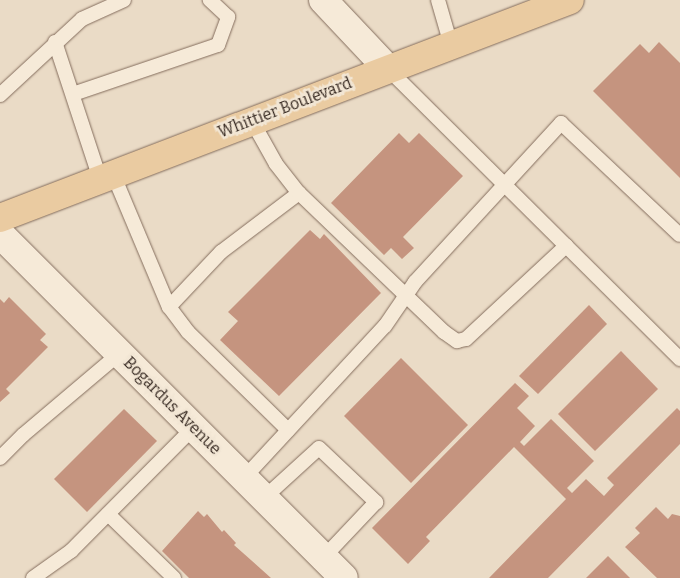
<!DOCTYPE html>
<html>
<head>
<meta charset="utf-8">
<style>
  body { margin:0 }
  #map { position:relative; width:680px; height:578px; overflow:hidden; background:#eadbc6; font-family:Bitter,serif }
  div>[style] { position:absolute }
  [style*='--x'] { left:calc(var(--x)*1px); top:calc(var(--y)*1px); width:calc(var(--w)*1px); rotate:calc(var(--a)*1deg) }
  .building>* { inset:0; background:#c5947f }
  .roads { filter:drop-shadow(0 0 1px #846d5d) drop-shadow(0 0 1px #846d5d) }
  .lane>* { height:14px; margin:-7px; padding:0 7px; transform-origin:7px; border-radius:7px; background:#f6ead8 }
  .secondary>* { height:28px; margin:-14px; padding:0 14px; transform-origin:14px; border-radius:14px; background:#f6ead8 }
  .primary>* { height:28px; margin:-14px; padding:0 14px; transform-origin:14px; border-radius:14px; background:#eacba1 }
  span { translate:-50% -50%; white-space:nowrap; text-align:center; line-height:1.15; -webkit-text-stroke:5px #f2e6d4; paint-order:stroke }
  .street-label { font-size:16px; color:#352820 }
</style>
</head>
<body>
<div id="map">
  <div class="building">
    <i style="clip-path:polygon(659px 42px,680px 63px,680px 178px,593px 91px,640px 44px,649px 53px)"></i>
    <i style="clip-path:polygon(399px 133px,409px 143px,419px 133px,463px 176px,403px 237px,414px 248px,402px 259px,391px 248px,384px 255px,331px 203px)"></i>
    <i style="clip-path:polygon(310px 230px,320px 239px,324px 234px,381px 293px,279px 396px,220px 340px,238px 321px,228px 312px)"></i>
    <i style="clip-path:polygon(9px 297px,46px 334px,40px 340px,48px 347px,6px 389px,10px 393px,0 402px,0 299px,4px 303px)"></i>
    <i style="clip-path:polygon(589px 305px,607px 324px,538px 394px,519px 376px)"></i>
    <i style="clip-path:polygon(621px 351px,658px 389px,595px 451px,558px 414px)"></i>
    <i style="clip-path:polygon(401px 358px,468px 425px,411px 483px,344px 416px)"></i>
    <i style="clip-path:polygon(515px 383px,529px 396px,517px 408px,535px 426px,520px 442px,524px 446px,551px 419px,594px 461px,567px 488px,572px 493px,586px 479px,604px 496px,614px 485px,607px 478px,677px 408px,680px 411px,680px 444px,548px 578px,489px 578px,566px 499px,514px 447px,426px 537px,430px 541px,408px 564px,372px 528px)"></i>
    <i style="clip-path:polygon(124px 409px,157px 441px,87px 512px,54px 479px)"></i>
    <i style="clip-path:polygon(656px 507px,668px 519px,672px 514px,680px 516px,680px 578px,657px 578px,625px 547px,640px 533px,635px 528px)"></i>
    <i style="clip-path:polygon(198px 511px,204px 517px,207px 514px,222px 532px,224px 530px,236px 543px,234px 545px,271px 578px,189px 578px,162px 551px)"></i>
    <i style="clip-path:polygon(608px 556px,630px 578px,586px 578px)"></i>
  </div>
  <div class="roads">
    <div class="lane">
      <i style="--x:438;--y:0;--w:47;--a:73.9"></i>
      <i style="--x:55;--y:42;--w:144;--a:71.8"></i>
      <i style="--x:388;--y:69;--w:412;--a:44.8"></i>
      <i style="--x:73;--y:94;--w:153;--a:-18.7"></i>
      <i style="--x:218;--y:45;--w:30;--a:-70"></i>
      <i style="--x:228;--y:17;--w:25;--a:-137"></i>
      <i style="--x:0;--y:95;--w:112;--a:-42.8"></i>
      <i style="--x:82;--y:19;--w:46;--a:-24.3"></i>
      <i style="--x:252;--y:121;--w:49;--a:60.8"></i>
      <i style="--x:276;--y:164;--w:37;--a:52"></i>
      <i style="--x:113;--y:174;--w:144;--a:67.2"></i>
      <i style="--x:288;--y:430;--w:140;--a:-135.6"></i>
      <i style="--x:188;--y:332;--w:31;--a:-127"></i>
      <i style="--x:169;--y:307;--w:76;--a:-46.6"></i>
      <i style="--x:221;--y:252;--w:98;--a:-37.1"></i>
      <i style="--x:299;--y:193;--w:201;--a:43.8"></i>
      <i style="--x:444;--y:332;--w:16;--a:35"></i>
      <i style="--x:457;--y:341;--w:9;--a:-13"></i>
      <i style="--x:466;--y:339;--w:137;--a:-42.9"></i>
      <i style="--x:0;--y:458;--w:33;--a:-45"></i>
      <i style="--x:23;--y:435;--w:126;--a:-40.2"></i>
      <i style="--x:244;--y:478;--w:207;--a:-47.2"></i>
      <i style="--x:385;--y:326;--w:53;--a:-55.7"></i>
      <i style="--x:415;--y:282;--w:216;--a:-47.4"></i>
      <i style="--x:561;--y:123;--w:163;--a:43.3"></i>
      <i style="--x:264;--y:498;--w:74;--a:-42.3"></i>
      <i style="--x:319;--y:448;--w:79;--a:43.5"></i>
      <i style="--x:376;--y:502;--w:76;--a:133.4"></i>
      <i style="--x:108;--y:514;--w:92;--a:44.1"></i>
      <i style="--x:33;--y:578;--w:47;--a:-35.4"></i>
      <i style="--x:71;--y:551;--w:173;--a:-45.2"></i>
    </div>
    <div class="secondary">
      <i style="--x:323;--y:0;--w:95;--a:46.7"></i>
      <i style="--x:0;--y:234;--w:486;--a:45"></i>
    </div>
    <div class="primary">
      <i style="--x:0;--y:218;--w:610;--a:-20.93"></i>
    </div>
  </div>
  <div class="street-label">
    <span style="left:285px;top:108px;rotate:-21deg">Whittier Boulevard</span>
    <span style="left:172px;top:406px;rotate:45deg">Bogardus Avenue</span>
  </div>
</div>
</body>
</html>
